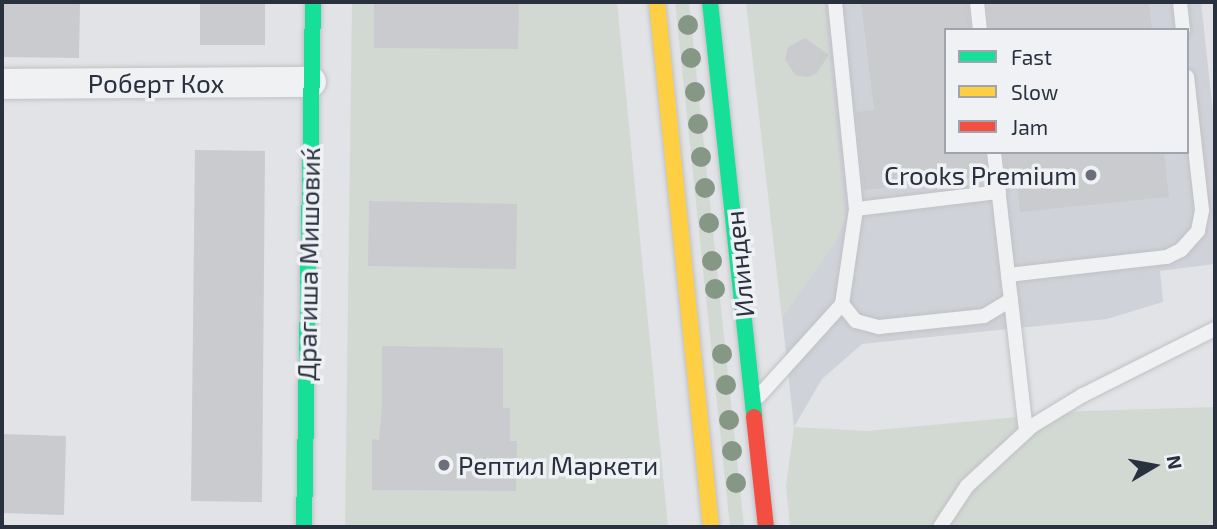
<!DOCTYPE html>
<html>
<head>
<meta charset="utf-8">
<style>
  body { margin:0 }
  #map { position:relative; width:1217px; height:529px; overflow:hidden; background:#e2e3e6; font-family:"Exo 2",sans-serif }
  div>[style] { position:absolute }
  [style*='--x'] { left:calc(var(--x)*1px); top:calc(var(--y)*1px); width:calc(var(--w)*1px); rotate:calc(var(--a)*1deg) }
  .built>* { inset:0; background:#d0d2d9 }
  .green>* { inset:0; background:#d2d9d2 }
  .building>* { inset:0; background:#cacbce }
  .roads { filter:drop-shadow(0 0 2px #c0c1c4) drop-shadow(0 0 2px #c0c1c4) }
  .lane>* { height:14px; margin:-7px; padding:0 7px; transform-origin:7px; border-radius:7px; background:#f0f1f3 }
  .street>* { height:30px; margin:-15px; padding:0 15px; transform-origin:15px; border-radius:15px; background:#f0f1f3 }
  .fast>* { height:16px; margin:-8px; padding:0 8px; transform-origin:8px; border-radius:8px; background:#16e098 }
  .slow>* { height:16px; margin:-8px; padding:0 8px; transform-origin:8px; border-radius:8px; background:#ffcf43 }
  .jam>* { height:16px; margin:-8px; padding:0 8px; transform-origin:8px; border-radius:8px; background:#f24e42 }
  .trees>* { width:20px; height:20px; margin:-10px; border-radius:50%; background:#879786 }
  .dots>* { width:19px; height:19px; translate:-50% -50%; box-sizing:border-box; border:4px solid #eff1f5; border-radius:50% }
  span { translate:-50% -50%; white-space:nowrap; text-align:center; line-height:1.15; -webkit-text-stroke:7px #eff1f5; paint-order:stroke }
  .street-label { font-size:26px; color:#29303e }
  .poi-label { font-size:26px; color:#29303e }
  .right { translate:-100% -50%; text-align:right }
  .left { translate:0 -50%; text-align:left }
  .frame { position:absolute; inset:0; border:4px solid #29303e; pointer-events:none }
  .legend { position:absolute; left:944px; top:28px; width:245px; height:126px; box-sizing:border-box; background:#eff1f5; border:2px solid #a0a4ac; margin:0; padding:9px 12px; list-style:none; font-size:21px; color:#29303e }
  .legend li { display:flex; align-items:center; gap:14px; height:35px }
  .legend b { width:35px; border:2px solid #a0a4ac }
  .north { position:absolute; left:1119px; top:431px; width:70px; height:70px; -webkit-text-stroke:5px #eff1f5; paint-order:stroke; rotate:80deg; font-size:19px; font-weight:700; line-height:28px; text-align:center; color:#29303e }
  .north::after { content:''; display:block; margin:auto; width:24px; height:32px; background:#29303e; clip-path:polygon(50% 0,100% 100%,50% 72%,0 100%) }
</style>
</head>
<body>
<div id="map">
  <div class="built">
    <i style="clip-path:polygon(evenodd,748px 2px,1201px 2px,1215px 131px,1215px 264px,1160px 271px,1163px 302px,1107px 319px,862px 344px,822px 379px,794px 427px,748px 2px,946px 30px,1187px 30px,1187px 152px,946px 152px,946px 30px)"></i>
  </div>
  <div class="green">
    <i style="clip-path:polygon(352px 2px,617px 2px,668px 527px,345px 527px)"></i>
    <i style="clip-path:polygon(675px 2px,689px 2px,744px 527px,730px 527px)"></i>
    <i style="clip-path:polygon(746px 2px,824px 2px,845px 218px,835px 243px,782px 318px)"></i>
    <i style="clip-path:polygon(1215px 407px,1215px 527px,790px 527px,786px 486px,794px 427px,866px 431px,1084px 411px)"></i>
  </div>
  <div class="building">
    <i style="clip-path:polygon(2px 2px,80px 2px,79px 58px,2px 57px)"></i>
    <i style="clip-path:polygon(200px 2px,265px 2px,265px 45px,200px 45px)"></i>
    <i style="clip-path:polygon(374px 2px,519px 2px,518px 49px,374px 48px)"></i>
    <i style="clip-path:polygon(861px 2px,968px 2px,970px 30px,946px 30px,946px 152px,984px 152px,987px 176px,864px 190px,856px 112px,874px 110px)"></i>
    <i style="clip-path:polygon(987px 2px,1149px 2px,1152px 30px,990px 30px)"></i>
    <i style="clip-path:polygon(805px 38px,829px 55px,816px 74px,807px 77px,795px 75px,785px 59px,788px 47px)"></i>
    <i style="clip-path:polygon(195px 150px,265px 151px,262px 502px,191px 501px)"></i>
    <i style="clip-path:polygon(1004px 152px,1164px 152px,1169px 197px,1020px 212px,1016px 172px,1006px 173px)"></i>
    <i style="clip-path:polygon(369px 201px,517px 204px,516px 269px,368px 266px)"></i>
    <i style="clip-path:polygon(382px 346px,503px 348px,503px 408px,510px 408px,510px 441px,517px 441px,516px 491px,372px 490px,372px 439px,379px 440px,382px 407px)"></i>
    <i style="clip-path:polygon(2px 434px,66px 436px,64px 515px,2px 513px)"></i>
  </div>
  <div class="roads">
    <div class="lane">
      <i style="--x:977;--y:2;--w:28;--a:84"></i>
      <i style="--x:1180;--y:2;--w:28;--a:84"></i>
      <i style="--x:994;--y:152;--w:124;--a:83.5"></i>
      <i style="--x:856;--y:209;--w:144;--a:-6.8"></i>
      <i style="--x:1011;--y:300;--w:132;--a:83.5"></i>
      <i style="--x:842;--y:304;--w:22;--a:51"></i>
      <i style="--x:856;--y:321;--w:24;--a:15"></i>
      <i style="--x:879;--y:327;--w:106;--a:-6"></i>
      <i style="--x:984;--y:316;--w:31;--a:-31"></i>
      <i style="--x:1011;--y:300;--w:25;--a:-97"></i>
      <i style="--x:1008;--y:275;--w:160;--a:-6.5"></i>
      <i style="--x:1167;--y:257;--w:16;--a:-27"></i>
      <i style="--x:1181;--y:250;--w:25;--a:-48"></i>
      <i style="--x:1198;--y:231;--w:21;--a:-79"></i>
      <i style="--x:1202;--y:210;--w:134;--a:-96.4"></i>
      <i style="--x:759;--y:396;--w:124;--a:-47.9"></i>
      <i style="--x:842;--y:304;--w:96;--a:-81.6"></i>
      <i style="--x:856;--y:209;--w:208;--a:-95.8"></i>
      <i style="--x:940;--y:527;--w:49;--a:-56.6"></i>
      <i style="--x:967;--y:486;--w:88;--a:-42.7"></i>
      <i style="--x:1032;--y:426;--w:60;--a:-31.3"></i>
      <i style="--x:1083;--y:395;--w:148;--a:-26.6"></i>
    </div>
    <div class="street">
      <i style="--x:2;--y:84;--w:309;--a:-0.4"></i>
    </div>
    <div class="fast">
      <i style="--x:710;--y:2;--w:417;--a:83.9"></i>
      <i style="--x:304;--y:527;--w:525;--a:-89.02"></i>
    </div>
    <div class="slow">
      <i style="--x:657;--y:2;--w:528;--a:84.13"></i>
    </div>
    <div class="jam">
      <i style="--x:754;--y:417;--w:111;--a:83.8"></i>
    </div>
  </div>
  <div class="trees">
    <i style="left:688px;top:25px"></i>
    <i style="left:691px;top:58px"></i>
    <i style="left:695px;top:92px"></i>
    <i style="left:698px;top:124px"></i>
    <i style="left:701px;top:157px"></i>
    <i style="left:705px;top:188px"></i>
    <i style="left:709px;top:223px"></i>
    <i style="left:712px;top:261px"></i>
    <i style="left:715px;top:289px"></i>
    <i style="left:722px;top:354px"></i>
    <i style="left:726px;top:385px"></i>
    <i style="left:729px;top:420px"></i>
    <i style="left:732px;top:451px"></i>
    <i style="left:736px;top:483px"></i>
  </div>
  <div class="dots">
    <i style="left:1091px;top:175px;background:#6a6f79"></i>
    <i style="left:444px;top:465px;background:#6a6f79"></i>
  </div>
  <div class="street-label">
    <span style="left:156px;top:83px">Роберт Кох</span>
    <span style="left:308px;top:264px;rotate:-89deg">Драгиша Мишовиќ</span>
    <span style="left:739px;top:264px;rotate:-96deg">Илинден</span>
  </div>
  <div class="poi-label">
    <span class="right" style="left:1077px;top:175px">Crooks Premium</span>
    <span class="left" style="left:458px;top:465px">Рептил Маркети</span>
  </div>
  <div class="frame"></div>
  <ul class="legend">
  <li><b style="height:9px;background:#16e098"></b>Fast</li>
  <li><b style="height:9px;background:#ffcf43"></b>Slow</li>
  <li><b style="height:9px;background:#f24e42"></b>Jam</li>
  </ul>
  <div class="north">N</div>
</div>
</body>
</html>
